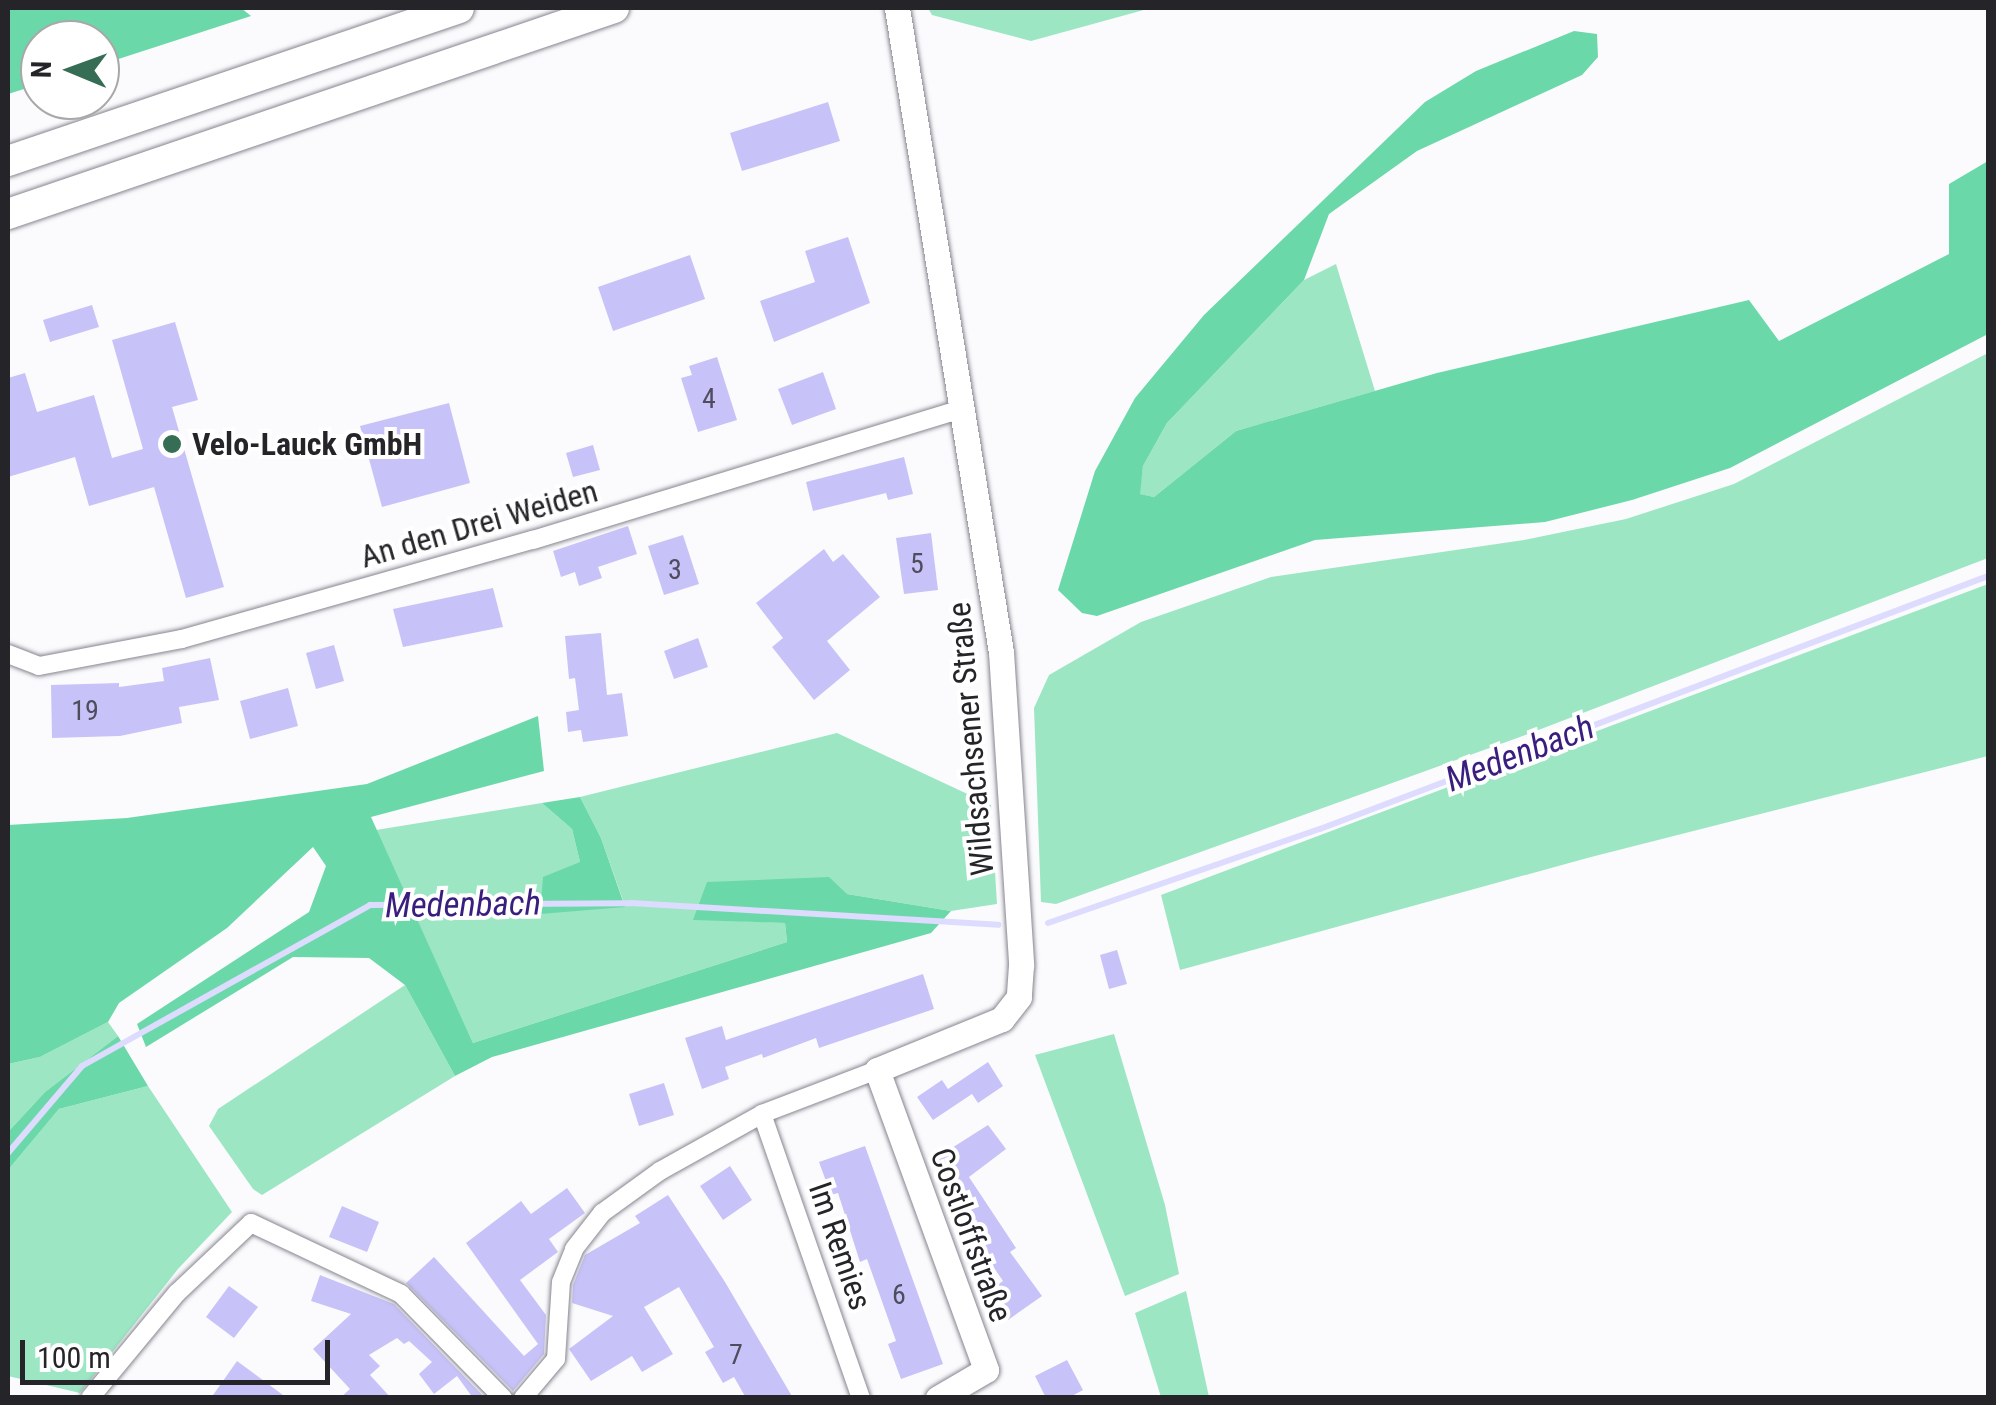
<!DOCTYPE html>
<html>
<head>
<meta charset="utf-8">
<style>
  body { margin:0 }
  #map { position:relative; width:1996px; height:1405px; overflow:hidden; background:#fbfbfd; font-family:"Roboto Condensed",sans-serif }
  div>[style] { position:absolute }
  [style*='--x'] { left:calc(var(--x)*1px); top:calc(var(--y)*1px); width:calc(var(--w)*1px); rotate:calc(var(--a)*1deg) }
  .green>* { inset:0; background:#9ce6c4 }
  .forest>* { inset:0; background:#6bd8aa }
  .stream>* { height:6px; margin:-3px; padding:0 3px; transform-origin:3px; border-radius:3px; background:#dddbfe }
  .building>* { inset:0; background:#c7c3f8 }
  .roads { filter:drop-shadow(0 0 2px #868590) drop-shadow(0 0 2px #868590) }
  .street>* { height:18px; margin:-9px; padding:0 9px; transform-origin:9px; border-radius:9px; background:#fff }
  .secondary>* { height:25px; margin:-12.5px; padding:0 12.5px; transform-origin:12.5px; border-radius:12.5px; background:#fff }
  .highway>* { height:30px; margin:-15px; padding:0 15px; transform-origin:15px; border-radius:15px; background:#fff }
  .dots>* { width:28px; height:28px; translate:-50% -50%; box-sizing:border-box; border:5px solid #fff; border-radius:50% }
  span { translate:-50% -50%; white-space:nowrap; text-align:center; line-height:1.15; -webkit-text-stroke:8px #fff; paint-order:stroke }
  .number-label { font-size:28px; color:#4e4c5d }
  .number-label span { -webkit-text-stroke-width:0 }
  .poi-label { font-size:32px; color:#252529; font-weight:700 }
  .left { translate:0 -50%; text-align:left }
  .street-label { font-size:32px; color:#252529 }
  .water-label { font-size:35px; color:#391e7f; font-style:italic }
  .frame { position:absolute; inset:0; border:10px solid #252529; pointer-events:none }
  .north { position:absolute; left:20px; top:20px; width:100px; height:100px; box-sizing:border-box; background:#fff; border:2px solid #a8a8a9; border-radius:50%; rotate:271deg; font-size:28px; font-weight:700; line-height:40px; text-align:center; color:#252529 }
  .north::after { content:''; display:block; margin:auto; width:35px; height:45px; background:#356d55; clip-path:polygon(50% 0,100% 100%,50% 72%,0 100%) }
  .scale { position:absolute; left:20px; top:1340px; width:310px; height:45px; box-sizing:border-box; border:5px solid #252529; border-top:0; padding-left:12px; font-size:30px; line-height:35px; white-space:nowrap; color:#252529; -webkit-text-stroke:8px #fff; paint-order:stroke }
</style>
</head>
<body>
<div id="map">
  <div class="green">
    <i style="clip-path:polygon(928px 8px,1151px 8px,1031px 41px,932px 15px)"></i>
    <i style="clip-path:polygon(1336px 264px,1375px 391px,1236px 431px,1154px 497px,1139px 494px,1143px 466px,1167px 423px,1304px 280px)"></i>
    <i style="clip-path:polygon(1988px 353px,1988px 558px,1520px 737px,1056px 904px,1041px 902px,1034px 708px,1049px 675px,1141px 622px,1271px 577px,1524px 540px,1626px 519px,1734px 484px)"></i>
    <i style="clip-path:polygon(1988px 584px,1988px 756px,1591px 857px,1180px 970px,1161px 895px)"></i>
    <i style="clip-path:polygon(837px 733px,991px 805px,997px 904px,951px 911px,847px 894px,708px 882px,694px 919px,785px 923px,787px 942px,473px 1043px,376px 830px,542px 803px,572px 829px,580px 862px,625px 906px,601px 838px,580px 797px)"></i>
    <i style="clip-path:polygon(405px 985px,455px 1076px,262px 1195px,253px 1189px,209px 1126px,218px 1109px)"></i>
    <i style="clip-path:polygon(108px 1022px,118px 1036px,45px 1092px,8px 1132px,8px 1064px,40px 1057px)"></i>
    <i style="clip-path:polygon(1114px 1034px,1165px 1205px,1179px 1274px,1125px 1296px,1035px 1055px)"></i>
    <i style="clip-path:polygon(148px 1086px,232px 1212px,178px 1269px,80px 1393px,8px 1376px,8px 1170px,59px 1109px)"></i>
    <i style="clip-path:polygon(1186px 1291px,1209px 1397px,1161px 1397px,1135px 1313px)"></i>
  </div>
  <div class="forest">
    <i style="clip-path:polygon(8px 8px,241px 8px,251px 16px,100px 65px,100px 40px,40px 40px,40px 84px,8px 94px)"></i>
    <i style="clip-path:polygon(1574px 31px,1597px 34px,1598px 57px,1582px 75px,1417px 151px,1329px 214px,1304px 280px,1167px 423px,1143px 466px,1140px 494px,1154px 497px,1236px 431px,1437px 373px,1749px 300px,1779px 341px,1949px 254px,1949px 184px,1988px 161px,1988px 334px,1730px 468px,1632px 500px,1545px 522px,1315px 540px,1097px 616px,1082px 613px,1058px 590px,1095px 471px,1135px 398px,1204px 315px,1425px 102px,1476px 71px)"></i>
    <i style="clip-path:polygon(538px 716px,544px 771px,371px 817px,473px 1043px,787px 942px,785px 923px,693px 920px,707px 882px,829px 877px,847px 894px,951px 911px,931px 933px,492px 1057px,455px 1076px,405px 985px,369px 958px,293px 957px,146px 1047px,137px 1024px,309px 912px,326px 866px,313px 847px,227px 928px,119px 1003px,108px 1022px,40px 1057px,8px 1064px,8px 825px,127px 818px,367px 784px)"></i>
    <i style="clip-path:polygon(580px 797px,601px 838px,625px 907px,540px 914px,543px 877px,580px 862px,572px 829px,542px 803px)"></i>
    <i style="clip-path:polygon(118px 1036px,148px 1086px,59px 1109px,8px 1170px,8px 1132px,45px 1092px)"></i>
  </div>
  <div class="stream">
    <i style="--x:1048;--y:923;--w:288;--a:-19.1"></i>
    <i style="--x:1320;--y:829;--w:714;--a:-20.74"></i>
    <i style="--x:8;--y:1153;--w:114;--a:-49.6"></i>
    <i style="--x:82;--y:1066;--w:330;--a:-29.2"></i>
    <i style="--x:370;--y:905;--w:261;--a:-0.4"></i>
    <i style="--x:631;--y:903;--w:368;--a:3.4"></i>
  </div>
  <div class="building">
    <i style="clip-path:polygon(828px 102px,840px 141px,742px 171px,730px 133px)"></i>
    <i style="clip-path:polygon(848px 237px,870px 303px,774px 342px,760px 301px,815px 282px,805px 251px)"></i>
    <i style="clip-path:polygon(690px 255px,705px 299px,613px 331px,598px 287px)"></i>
    <i style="clip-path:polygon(92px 305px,99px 327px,50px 342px,43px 320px)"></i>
    <i style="clip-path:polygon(175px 322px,198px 400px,172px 407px,224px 587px,186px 598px,154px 487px,89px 506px,75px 457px,8px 477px,8px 378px,25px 373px,37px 412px,94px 395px,112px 458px,143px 449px,112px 340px)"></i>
    <i style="clip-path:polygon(717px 357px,737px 420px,698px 432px,681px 378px,692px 375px,689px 366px)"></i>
    <i style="clip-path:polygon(823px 372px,836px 409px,792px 425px,778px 389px)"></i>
    <i style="clip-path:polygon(449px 403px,470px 483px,382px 507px,360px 426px)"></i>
    <i style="clip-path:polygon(593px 445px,600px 470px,573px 477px,566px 453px)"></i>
    <i style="clip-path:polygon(904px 457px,913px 494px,888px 500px,886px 493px,813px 511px,806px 482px)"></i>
    <i style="clip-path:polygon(628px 526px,637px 554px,598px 567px,602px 578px,579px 586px,575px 572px,561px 577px,553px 551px)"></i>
    <i style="clip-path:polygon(931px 533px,938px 590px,904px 594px,896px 538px)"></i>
    <i style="clip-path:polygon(683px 535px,699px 584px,664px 595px,648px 546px)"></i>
    <i style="clip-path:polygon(824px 549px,833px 562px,843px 554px,880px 597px,827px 641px,850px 670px,814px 700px,772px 647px,783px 638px,756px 603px)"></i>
    <i style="clip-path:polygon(493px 588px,503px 627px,403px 647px,393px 609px)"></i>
    <i style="clip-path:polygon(601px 633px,607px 695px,622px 693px,628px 736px,583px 742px,581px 730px,568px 732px,566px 712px,579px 710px,575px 678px,569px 679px,565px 636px)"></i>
    <i style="clip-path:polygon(698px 638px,708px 667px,674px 679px,664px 651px)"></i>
    <i style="clip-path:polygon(334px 645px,344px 681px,316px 689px,306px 653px)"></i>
    <i style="clip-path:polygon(210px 658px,219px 700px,179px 707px,182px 723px,120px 736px,52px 738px,51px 685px,119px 683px,119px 687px,164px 681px,162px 668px)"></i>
    <i style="clip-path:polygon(288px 688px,298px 726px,250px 739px,240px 701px)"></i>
    <i style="clip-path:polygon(1117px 950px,1127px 984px,1109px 989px,1100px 955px)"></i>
    <i style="clip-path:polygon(923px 974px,934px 1009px,819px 1048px,816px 1038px,763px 1058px,762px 1054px,725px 1067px,729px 1079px,702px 1089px,685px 1038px,722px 1026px,726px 1040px)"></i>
    <i style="clip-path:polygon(988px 1062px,1003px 1086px,978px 1103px,972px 1094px,933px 1120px,917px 1097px,942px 1080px,948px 1089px)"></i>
    <i style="clip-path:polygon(664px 1083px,674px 1115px,639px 1126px,629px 1094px)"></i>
    <i style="clip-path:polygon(988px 1125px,1006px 1149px,969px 1177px,1016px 1248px,1010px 1252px,1042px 1296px,1008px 1320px,988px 1292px,1003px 1281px,952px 1206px,965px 1197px,936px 1158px)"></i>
    <i style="clip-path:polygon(865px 1146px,943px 1364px,901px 1379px,888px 1344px,896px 1341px,867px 1259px,860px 1262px,838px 1193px,831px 1195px,819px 1162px)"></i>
    <i style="clip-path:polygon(730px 1166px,752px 1200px,723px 1220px,700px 1186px)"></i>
    <i style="clip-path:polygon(567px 1188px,585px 1213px,549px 1239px,558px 1252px,520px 1280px,546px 1315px,544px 1354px,513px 1391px,406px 1283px,434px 1257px,524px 1356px,538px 1344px,466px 1243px,521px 1201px,531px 1214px)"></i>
    <i style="clip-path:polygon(668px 1195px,725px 1282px,793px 1398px,746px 1398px,734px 1377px,723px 1383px,705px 1352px,714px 1347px,679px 1287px,644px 1307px,673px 1354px,642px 1372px,632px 1356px,591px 1381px,569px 1349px,613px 1316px,572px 1303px,573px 1285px,585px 1255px,640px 1223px,635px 1216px)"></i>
    <i style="clip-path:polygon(342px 1206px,379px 1222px,367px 1252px,329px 1237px)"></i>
    <i style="clip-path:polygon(320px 1275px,394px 1304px,485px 1398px,473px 1398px,457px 1376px,434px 1394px,419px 1374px,432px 1362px,409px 1341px,404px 1344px,397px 1338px,369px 1355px,380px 1366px,370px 1375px,391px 1398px,340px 1398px,350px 1389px,313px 1349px,351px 1314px,311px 1301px)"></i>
    <i style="clip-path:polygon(229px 1286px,258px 1307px,234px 1338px,206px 1317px)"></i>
    <i style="clip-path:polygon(1067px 1360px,1083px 1390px,1068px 1398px,1046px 1398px,1035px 1376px)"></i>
    <i style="clip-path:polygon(237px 1361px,287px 1398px,211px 1398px)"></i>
  </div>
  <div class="roads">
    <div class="street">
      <i style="--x:8;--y:654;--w:33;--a:21"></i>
      <i style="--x:39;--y:666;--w:146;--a:-10.7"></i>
      <i style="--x:182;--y:639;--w:365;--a:-15.8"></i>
      <i style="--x:533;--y:540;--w:449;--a:-17"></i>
      <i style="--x:762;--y:1114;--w:301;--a:70.8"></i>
      <i style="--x:90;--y:1398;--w:136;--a:-50.4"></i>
      <i style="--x:177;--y:1293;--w:102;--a:-43.4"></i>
      <i style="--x:251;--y:1223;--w:166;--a:25.3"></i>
      <i style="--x:401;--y:1294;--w:146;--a:45.6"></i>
      <i style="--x:523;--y:1398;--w:51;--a:-49.8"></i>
      <i style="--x:556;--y:1359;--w:77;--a:-86.3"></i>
      <i style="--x:561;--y:1282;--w:35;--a:-68"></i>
      <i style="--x:574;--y:1249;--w:46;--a:-52.1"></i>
      <i style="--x:602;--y:1213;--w:72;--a:-35.9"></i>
      <i style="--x:660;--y:1171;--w:117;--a:-29.2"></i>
      <i style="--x:762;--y:1114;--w:123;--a:-20.9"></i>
    </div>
    <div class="secondary">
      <i style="--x:897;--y:8;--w:652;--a:80.83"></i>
      <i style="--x:1001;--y:652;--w:314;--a:86.3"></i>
      <i style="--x:1021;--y:965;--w:32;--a:94"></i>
      <i style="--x:1019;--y:997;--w:28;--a:128"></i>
      <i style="--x:1002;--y:1019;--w:135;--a:157.8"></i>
      <i style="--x:877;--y:1070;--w:319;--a:70"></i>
      <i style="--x:986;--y:1370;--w:56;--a:149.7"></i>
    </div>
    <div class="highway">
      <i style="--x:8;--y:161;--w:476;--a:-18.7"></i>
      <i style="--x:8;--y:214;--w:640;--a:-18.77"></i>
    </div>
  </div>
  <div class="dots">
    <i style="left:172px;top:444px;background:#356d55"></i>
  </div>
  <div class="number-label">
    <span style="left:709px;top:399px">4</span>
    <span style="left:917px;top:564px">5</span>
    <span style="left:675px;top:570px">3</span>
    <span style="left:85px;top:711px">19</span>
    <span style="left:899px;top:1295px">6</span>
    <span style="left:736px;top:1355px">7</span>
  </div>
  <div class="poi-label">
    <span class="left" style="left:192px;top:444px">Velo-Lauck GmbH</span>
  </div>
  <div class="street-label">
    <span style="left:479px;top:524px;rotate:-16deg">An den Drei Weiden</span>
    <span style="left:971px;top:739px;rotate:-95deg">Wildsachsener Straße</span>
    <span style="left:971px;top:1235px;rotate:70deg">Costloffstraße</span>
    <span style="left:840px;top:1246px;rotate:71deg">Im Remies</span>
  </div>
  <div class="water-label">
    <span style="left:1520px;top:754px;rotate:-21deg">Medenbach</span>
    <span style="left:463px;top:905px;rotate:-1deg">Medenbach</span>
  </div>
  <div class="frame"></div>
  <div class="north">N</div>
  <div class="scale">100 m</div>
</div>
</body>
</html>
